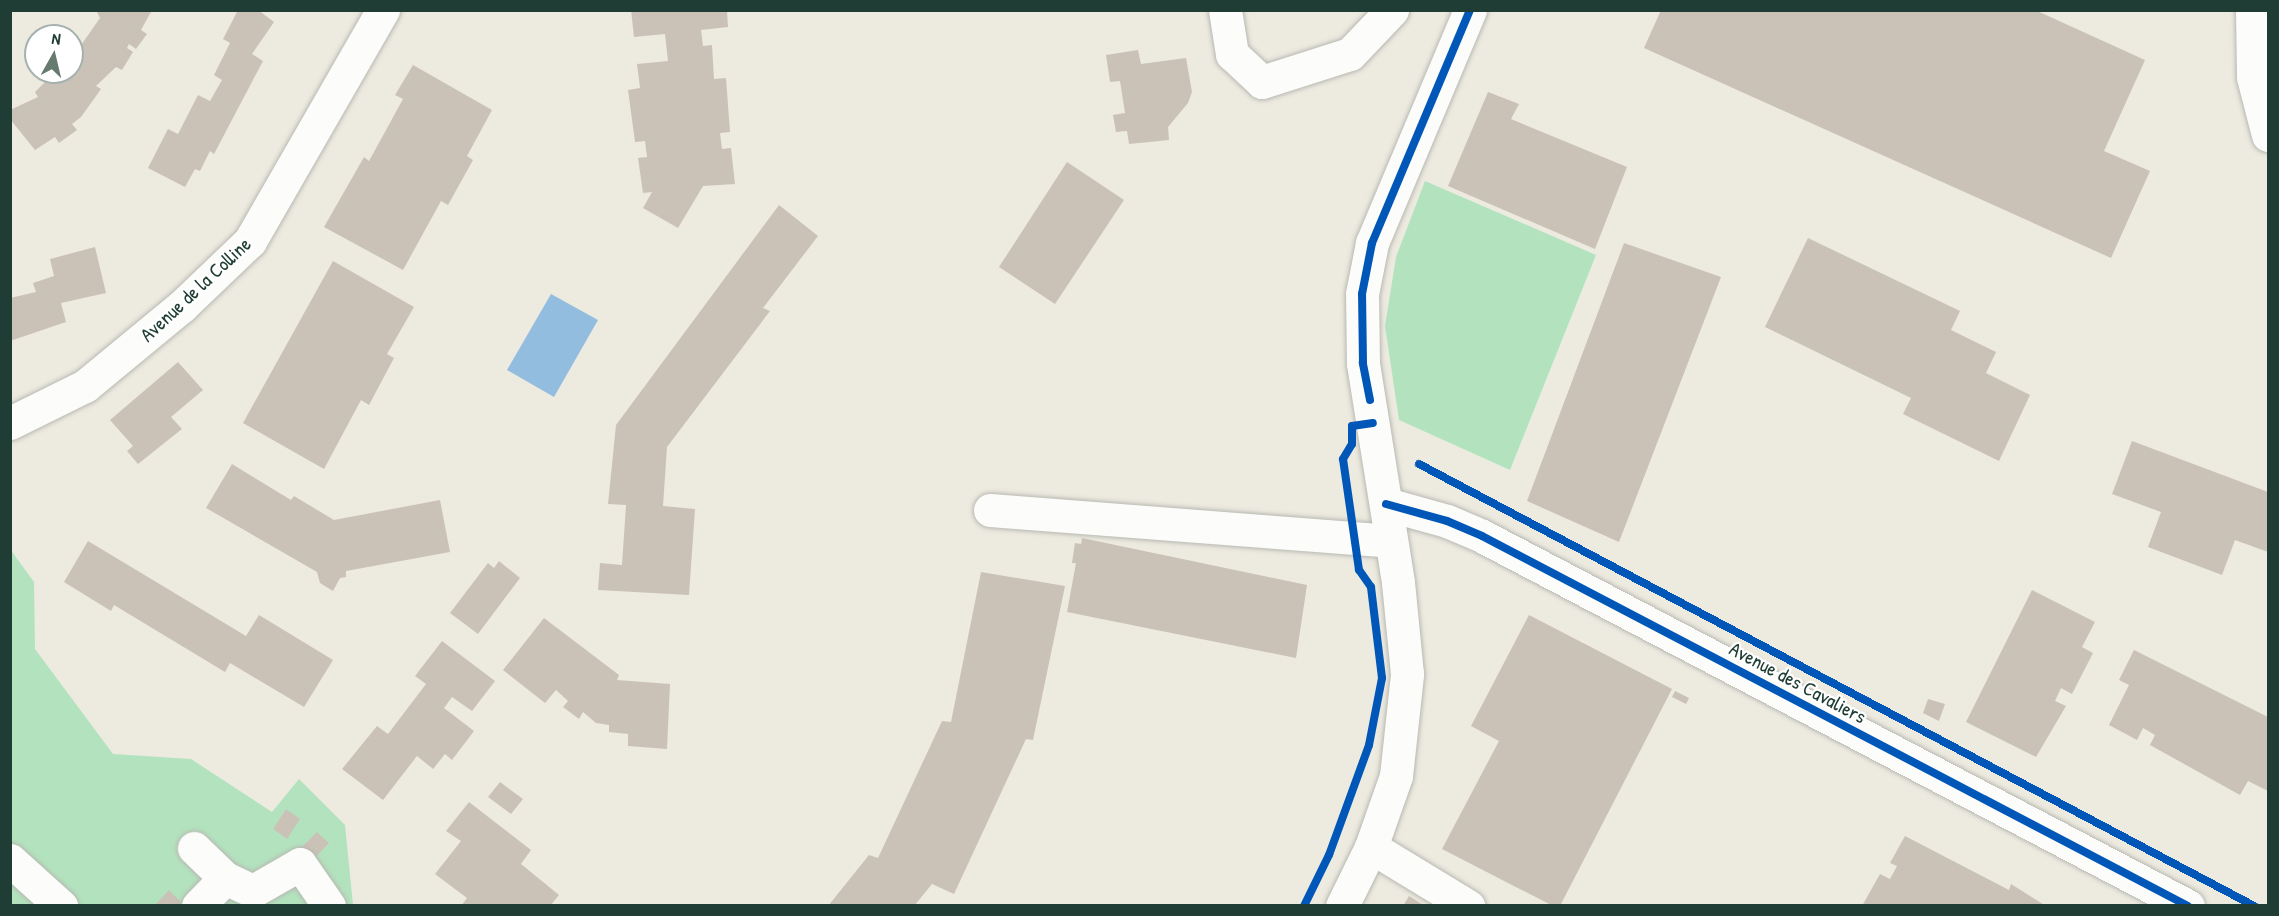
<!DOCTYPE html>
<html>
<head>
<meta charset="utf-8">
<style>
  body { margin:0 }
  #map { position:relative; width:2279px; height:916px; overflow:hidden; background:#edeae0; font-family:"Patrick Hand",sans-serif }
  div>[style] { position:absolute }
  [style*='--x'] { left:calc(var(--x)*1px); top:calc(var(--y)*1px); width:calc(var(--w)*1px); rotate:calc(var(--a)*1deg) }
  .green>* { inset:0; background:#b3e3be }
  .water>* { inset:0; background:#92bddf }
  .building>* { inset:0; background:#cbc2b7 }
  .roads { filter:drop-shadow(0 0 2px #b8b9b2) drop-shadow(0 0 2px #b8b9b2) }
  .minor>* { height:33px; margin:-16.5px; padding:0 16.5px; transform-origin:16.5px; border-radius:16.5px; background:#fcfcfa }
  .cycleway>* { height:8px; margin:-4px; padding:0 4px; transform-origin:4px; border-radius:4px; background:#0057b8 }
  span { translate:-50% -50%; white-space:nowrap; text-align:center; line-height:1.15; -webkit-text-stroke:4.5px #fff; paint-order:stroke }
  .street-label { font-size:20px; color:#1f3d34 }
  .frame { position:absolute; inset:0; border:12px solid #1f3d34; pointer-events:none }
  .north { position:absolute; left:24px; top:24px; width:60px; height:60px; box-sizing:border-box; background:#fff; border:2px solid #a5b1ae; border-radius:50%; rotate:8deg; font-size:16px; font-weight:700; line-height:24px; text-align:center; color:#1f3d34 }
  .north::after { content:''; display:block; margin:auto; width:21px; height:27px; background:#677a70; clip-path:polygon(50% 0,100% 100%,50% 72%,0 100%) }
</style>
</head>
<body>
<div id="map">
  <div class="green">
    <i style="clip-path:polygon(1425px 181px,1596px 255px,1510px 470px,1399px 420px,1385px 326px,1396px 257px)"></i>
    <i style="clip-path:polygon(10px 549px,34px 582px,35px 649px,113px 754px,191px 759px,272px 812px,299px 779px,345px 825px,353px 905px,11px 905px)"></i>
  </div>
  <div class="water">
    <i style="clip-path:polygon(551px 294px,598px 320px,554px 397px,507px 370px)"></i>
  </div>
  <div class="building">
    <i style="clip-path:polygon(96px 10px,152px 10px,141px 30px,147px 34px,136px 49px,129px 44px,127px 48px,133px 52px,122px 70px,116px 67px,96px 86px,101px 89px,81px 117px,72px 124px,77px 130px,59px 143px,55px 137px,35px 150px,10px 119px,10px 110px,38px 97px,35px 92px,55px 72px,72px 72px,72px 58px,100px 18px)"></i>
    <i style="clip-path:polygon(238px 10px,258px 10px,274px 22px,252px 54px,263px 61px,214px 154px,210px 151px,200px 171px,195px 169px,185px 187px,148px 168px,168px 129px,178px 134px,198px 95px,210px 101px,222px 80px,214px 75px,230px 43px,223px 39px)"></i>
    <i style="clip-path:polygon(631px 10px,727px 10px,728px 27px,701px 30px,703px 46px,712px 45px,714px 79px,726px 78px,730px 132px,720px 133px,722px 149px,731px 148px,735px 184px,703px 186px,678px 228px,643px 208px,652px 192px,643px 193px,638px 158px,647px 157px,645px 141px,635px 142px,628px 90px,640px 88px,637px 64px,668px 61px,665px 34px,634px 37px)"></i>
    <i style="clip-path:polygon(1661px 10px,2035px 10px,2145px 60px,2104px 151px,2150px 171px,2111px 258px,1644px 48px)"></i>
    <i style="clip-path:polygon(1138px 50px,1141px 64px,1186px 58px,1192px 92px,1188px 103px,1168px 127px,1169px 140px,1129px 144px,1127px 131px,1116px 132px,1113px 115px,1125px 113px,1120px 81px,1110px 82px,1106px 55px)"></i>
    <i style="clip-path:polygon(413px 65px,492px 110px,467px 156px,473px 160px,448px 205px,441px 201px,403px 270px,324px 227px,364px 157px,369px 161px,403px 99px,395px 95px)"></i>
    <i style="clip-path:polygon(1488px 92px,1519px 104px,1511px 119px,1627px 167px,1595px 249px,1448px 186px)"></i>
    <i style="clip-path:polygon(1067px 162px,1124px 200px,1055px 304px,999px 267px)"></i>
    <i style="clip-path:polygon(779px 205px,818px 236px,763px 308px,770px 311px,667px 447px,663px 506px,695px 509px,689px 595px,598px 590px,600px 563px,622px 565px,626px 505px,608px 504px,616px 425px)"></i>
    <i style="clip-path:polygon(1808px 238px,1960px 311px,1951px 330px,1996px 352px,1986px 373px,2030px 395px,1999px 461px,1903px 414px,1911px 398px,1765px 327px)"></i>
    <i style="clip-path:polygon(1624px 243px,1721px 277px,1619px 542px,1527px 501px)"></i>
    <i style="clip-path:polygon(95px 247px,106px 293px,61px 303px,66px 322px,10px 341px,10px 298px,36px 292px,33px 283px,54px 276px,50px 259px)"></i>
    <i style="clip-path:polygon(333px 261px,414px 307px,387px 354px,394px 358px,369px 405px,361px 400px,324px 469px,243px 423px)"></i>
    <i style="clip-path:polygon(178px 362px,203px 390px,171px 417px,182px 429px,138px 464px,127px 451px,133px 446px,110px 420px)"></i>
    <i style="clip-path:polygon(2132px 441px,2268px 492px,2268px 552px,2235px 540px,2222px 575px,2148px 547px,2161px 512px,2112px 494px)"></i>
    <i style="clip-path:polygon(232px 464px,291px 500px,294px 496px,334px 520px,440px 500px,450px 552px,346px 571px,346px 577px,340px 578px,333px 591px,320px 583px,317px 572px,206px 508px)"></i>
    <i style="clip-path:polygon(1082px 538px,1307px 585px,1296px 658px,1067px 612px,1076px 563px,1072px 563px,1075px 543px,1081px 544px)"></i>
    <i style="clip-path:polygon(88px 541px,246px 636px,259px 615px,333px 660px,304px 707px,230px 663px,225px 672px,114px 605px,111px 611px,64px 582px)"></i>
    <i style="clip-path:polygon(499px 561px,520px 578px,478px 634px,450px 613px,488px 563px,494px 568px)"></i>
    <i style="clip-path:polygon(981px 572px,1065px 586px,1033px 740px,1026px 739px,954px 894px,932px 884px,914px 906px,828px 906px,869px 855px,878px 858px,942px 721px,951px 722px)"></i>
    <i style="clip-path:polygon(2032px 590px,2095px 622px,2082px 647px,2093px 653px,2072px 694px,2061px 688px,2055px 701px,2066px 706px,2036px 757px,1966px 722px)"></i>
    <i style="clip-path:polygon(1529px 615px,1672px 689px,1560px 906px,1553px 906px,1442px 849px,1499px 741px,1471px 726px)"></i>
    <i style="clip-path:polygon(544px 618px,619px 675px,617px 680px,670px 684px,667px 749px,628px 746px,628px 734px,609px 732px,609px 725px,596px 723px,583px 712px,579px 719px,563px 707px,568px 701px,556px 690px,545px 703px,503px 670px)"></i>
    <i style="clip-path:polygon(442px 641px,495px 681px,472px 711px,452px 697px,444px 708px,474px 731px,452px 760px,445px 754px,433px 769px,417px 756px,383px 800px,342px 769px,377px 726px,388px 734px,426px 684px,415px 676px)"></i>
    <i style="clip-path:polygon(2134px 650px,2268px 717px,2268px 791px,2248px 781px,2240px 795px,2150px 745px,2155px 735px,2143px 728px,2137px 740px,2109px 725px,2129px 685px,2119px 680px)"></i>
    <i style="clip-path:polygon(1675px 691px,1689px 698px,1686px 704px,1672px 697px)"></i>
    <i style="clip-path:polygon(1928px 699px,1945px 704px,1939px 721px,1923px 713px)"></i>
    <i style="clip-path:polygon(500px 782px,523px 799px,511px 814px,488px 797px)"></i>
    <i style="clip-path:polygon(469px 802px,531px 850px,521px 864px,559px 895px,550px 906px,461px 906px,467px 898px,435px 874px,461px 841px,446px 831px)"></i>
    <i style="clip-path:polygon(286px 809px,300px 819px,287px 839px,273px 829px)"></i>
    <i style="clip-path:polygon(317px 832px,329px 843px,311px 862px,299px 850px)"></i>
    <i style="clip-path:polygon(1905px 836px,2009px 890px,2011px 884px,2046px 906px,1862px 906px,1880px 874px,1890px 879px,1897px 866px,1890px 863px)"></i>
    <i style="clip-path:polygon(169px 890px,181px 902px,178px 906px,154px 906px)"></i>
    <i style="clip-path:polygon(1409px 896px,1425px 906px,1403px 906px)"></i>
  </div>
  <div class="roads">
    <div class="minor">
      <i style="--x:1225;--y:10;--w:45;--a:81"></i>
      <i style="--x:1232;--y:54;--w:41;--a:43"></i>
      <i style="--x:1262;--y:82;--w:92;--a:-17.7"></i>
      <i style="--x:1350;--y:54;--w:61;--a:-46.3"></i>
      <i style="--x:2252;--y:10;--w:67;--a:89.1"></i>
      <i style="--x:2253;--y:77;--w:60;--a:75.5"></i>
      <i style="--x:10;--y:423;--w:84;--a:-26.3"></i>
      <i style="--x:85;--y:386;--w:126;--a:-39.5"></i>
      <i style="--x:182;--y:306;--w:94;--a:-43.7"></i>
      <i style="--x:250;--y:241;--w:267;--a:-60.1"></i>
      <i style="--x:1386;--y:504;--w:63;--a:15.6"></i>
      <i style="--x:1447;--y:521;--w:38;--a:23"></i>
      <i style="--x:1482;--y:536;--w:797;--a:27.66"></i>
      <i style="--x:990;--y:510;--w:402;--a:4.4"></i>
      <i style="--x:1371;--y:847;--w:114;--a:31.3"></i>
      <i style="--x:194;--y:848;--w:43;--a:44.1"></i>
      <i style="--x:10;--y:860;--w:69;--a:42"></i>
      <i style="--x:198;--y:906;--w:39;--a:-46"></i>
      <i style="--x:225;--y:878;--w:31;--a:25"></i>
      <i style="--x:253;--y:891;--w:54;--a:-29.9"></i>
      <i style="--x:300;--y:864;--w:51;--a:55.4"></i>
      <i style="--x:1342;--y:906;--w:66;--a:-63.8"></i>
      <i style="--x:1371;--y:847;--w:75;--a:-70.6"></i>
      <i style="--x:1396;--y:776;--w:103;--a:-83.8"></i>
      <i style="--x:1407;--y:674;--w:92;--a:-95.6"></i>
      <i style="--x:1398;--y:582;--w:222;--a:-99.1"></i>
      <i style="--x:1363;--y:363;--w:69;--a:-90.8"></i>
      <i style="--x:1362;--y:294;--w:52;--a:-78.9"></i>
      <i style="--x:1372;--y:243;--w:253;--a:-67.2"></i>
    </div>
  </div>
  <div class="cycleway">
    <i style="--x:1370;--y:400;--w:38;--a:-101"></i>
    <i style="--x:1363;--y:363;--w:69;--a:-90.8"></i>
    <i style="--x:1362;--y:294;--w:52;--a:-78.9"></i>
    <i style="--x:1372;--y:243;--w:253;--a:-67.2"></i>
    <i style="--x:1419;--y:464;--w:945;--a:27.89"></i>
    <i style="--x:1386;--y:504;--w:63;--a:15.6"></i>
    <i style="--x:1447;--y:521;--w:38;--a:23"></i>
    <i style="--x:1482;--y:536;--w:797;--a:27.66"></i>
    <i style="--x:1304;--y:906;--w:57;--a:-63.9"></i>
    <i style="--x:1329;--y:855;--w:117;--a:-70"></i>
    <i style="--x:1369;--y:745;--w:68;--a:-79"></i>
    <i style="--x:1382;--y:678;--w:92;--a:-96.9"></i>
    <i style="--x:1371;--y:587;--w:21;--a:-125"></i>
    <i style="--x:1359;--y:570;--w:112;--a:-98.2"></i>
    <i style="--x:1343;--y:459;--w:17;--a:-59"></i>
    <i style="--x:1352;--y:444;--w:18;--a:-90"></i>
    <i style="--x:1352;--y:426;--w:21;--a:-8"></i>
  </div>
  <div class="street-label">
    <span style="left:195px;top:289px;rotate:-43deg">Avenue de la Colline</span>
    <span style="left:1798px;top:682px;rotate:28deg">Avenue des Cavaliers</span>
  </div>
  <div class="frame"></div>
  <div class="north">N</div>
</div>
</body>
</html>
